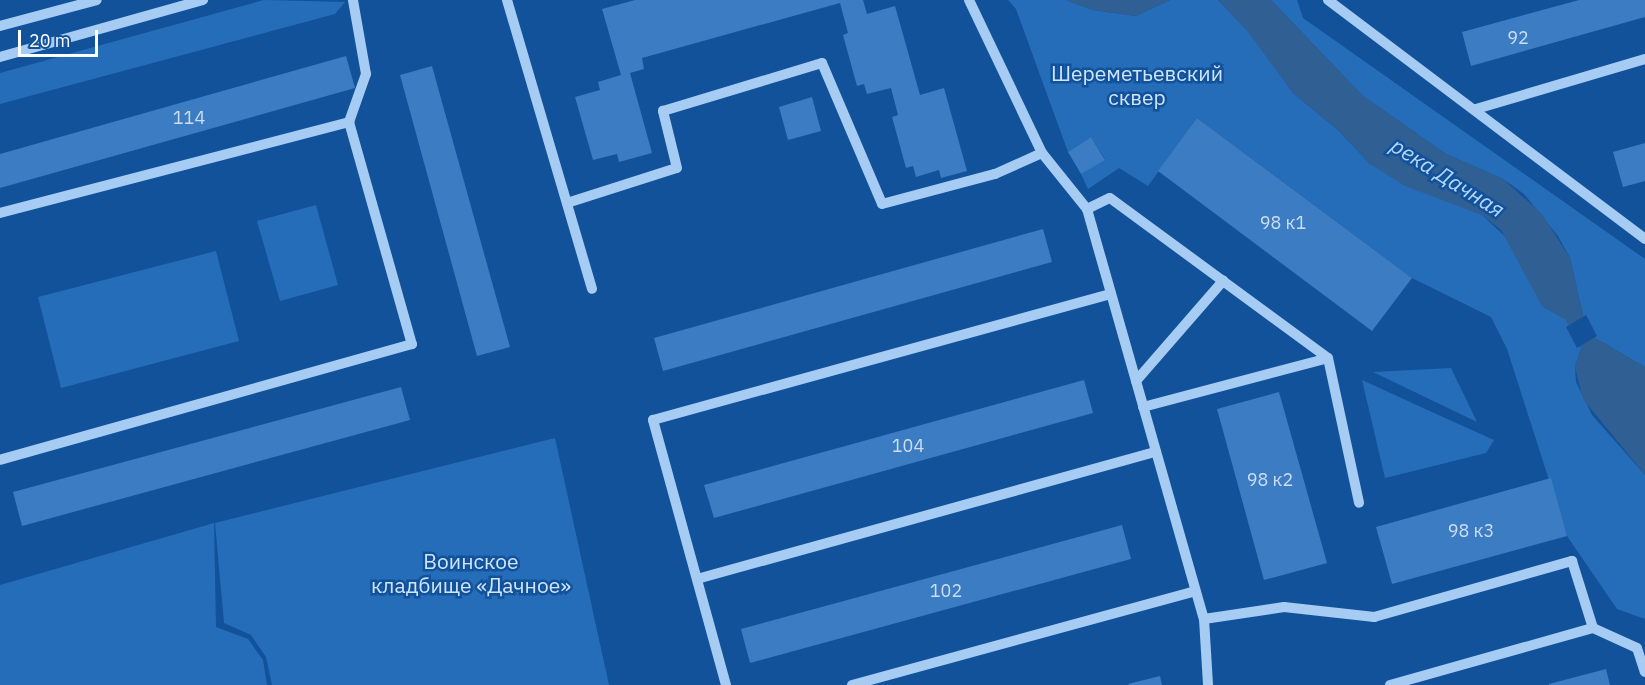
<!DOCTYPE html>
<html>
<head>
<meta charset="utf-8">
<style>
  body { margin:0 }
  #map { position:relative; width:1645px; height:685px; overflow:hidden; background:#12529b; font-family:"IBM Plex Sans",sans-serif }
  div>[style] { position:absolute }
  [style*='--x'] { left:calc(var(--x)*1px); top:calc(var(--y)*1px); width:calc(var(--w)*1px); rotate:calc(var(--a)*1deg) }
  .green>* { inset:0; background:#256db9 }
  .water>* { inset:0; background:#305f94 }
  .pier>* { inset:0; background:#12529b }
  .building>* { inset:0; background:#3b7cc2 }
  .minor>* { height:10px; margin:-5px; padding:0 5px; transform-origin:5px; border-radius:5px; background:#a6ccf4 }
  span { translate:-50% -50%; white-space:nowrap; text-align:center; line-height:1.15; -webkit-text-stroke:5px #12529b; paint-order:stroke }
  .number-label { font-size:18px; color:#cedef0 }
  .number-label span { -webkit-text-stroke-width:0 }
  .park-label { font-size:21px; color:#cfe5fd }
  .water-label { font-size:22px; color:#b3d6fa; font-style:italic }
  .scale { position:absolute; left:18px; top:30px; width:80px; height:27px; box-sizing:border-box; border:3px solid #fff; border-top:0; padding-left:8px; font-size:18px; line-height:21px; white-space:nowrap; color:#fff; -webkit-text-stroke:4px #12529b; paint-order:stroke }
</style>
</head>
<body>
<div id="map">
  <div class="green">
    <i style="clip-path:polygon(264px 0,345px 2px,335px 14px,0 104px,0 73px)"></i>
    <i style="clip-path:polygon(1008px 0,1066px 0,1093px 10px,1136px 16px,1170px 0,1218px 0,1249px 32px,1293px 93px,1339px 131px,1370px 164px,1482px 215px,1512px 243px,1542px 306px,1565px 319px,1583px 315px,1570px 258px,1558px 236px,1524px 194px,1503px 179px,1446px 154px,1363px 96px,1271px 0,1297px 0,1303px 18px,1645px 259px,1645px 367px,1595px 338px,1581px 349px,1575px 367px,1576px 382px,1592px 415px,1645px 475px,1645px 619px,1617px 609px,1567px 536px,1507px 349px,1491px 317px,1412px 278px,1197px 118px,1148px 186px,1119px 168px,1088px 189px,1081px 174px,1105px 159px,1091px 137px,1068px 152px,1016px 9px)"></i>
    <i style="clip-path:polygon(316px 205px,338px 285px,280px 301px,257px 221px)"></i>
    <i style="clip-path:polygon(216px 251px,239px 341px,61px 388px,38px 297px)"></i>
    <i style="clip-path:polygon(1451px 368px,1477px 422px,1373px 372px)"></i>
    <i style="clip-path:polygon(1362px 380px,1434px 413px,1494px 440px,1486px 453px,1385px 478px)"></i>
    <i style="clip-path:polygon(555px 438px,609px 685px,272px 685px,266px 657px,251px 635px,224px 623px,215px 523px)"></i>
    <i style="clip-path:polygon(214px 523px,216px 627px,248px 639px,263px 660px,267px 685px,0 685px,0 585px)"></i>
  </div>
  <div class="water">
    <i style="clip-path:polygon(1066px 0,1170px 0,1136px 16px,1093px 10px)"></i>
    <i style="clip-path:polygon(1218px 0,1271px 0,1363px 96px,1446px 154px,1503px 179px,1542px 214px,1570px 258px,1583px 315px,1595px 338px,1645px 367px,1645px 475px,1583px 399px,1575px 367px,1581px 349px,1565px 319px,1542px 306px,1501px 230px,1482px 215px,1405px 186px,1370px 164px,1339px 131px,1293px 93px,1248px 32px)"></i>
  </div>
  <div class="pier">
    <i style="clip-path:polygon(1586px 315px,1597px 336px,1577px 348px,1566px 327px)"></i>
  </div>
  <div class="building">
    <i style="clip-path:polygon(635px 0,863px 0,867px 14px,895px 6px,920px 95px,944px 88px,967px 171px,941px 178px,939px 170px,916px 177px,913px 166px,906px 168px,892px 117px,898px 115px,891px 88px,867px 94px,864px 84px,857px 86px,843px 35px,848px 33px,840px 3px,642px 58px,644px 69px,630px 73px,652px 153px,619px 162px,617px 154px,593px 160px,575px 97px,600px 90px,598px 82px,621px 75px,602px 9px)"></i>
    <i style="clip-path:polygon(1579px 0,1645px 0,1645px 17px,1471px 66px,1462px 32px)"></i>
    <i style="clip-path:polygon(346px 56px,355px 88px,0 188px,0 154px)"></i>
    <i style="clip-path:polygon(432px 66px,510px 347px,477px 356px,400px 75px)"></i>
    <i style="clip-path:polygon(812px 97px,821px 131px,788px 140px,779px 107px)"></i>
    <i style="clip-path:polygon(1197px 118px,1412px 278px,1372px 331px,1158px 171px)"></i>
    <i style="clip-path:polygon(1091px 137px,1105px 160px,1081px 174px,1068px 152px)"></i>
    <i style="clip-path:polygon(1645px 143px,1645px 181px,1623px 187px,1613px 152px)"></i>
    <i style="clip-path:polygon(1043px 229px,1052px 262px,663px 371px,654px 338px)"></i>
    <i style="clip-path:polygon(1084px 380px,1093px 413px,714px 518px,704px 485px)"></i>
    <i style="clip-path:polygon(401px 387px,410px 420px,22px 526px,13px 492px)"></i>
    <i style="clip-path:polygon(1279px 392px,1327px 563px,1264px 580px,1217px 409px)"></i>
    <i style="clip-path:polygon(1551px 478px,1567px 536px,1392px 584px,1376px 527px)"></i>
    <i style="clip-path:polygon(1122px 525px,1131px 559px,750px 663px,741px 629px)"></i>
    <i style="clip-path:polygon(1606px 669px,1610px 685px,1549px 685px,1549px 684px)"></i>
    <i style="clip-path:polygon(1160px 676px,1162px 685px,1129px 685px,1128px 684px)"></i>
  </div>
  <div class="minor">
    <i style="--x:507;--y:0;--w:301;--a:73.6"></i>
    <i style="--x:969;--y:0;--w:170;--a:64.5"></i>
    <i style="--x:1042;--y:153;--w:72;--a:51.2"></i>
    <i style="--x:1087;--y:209;--w:426;--a:74.1"></i>
    <i style="--x:1204;--y:619;--w:66;--a:86.5"></i>
    <i style="--x:1328;--y:0;--w:397;--a:37"></i>
    <i style="--x:0;--y:26;--w:100;--a:-15"></i>
    <i style="--x:0;--y:57;--w:211;--a:-15.7"></i>
    <i style="--x:1476;--y:109;--w:176;--a:-16.5"></i>
    <i style="--x:349;--y:122;--w:51;--a:-70.5"></i>
    <i style="--x:366;--y:74;--w:75;--a:-100"></i>
    <i style="--x:567;--y:203;--w:115;--a:-17.7"></i>
    <i style="--x:677;--y:168;--w:59;--a:-103.8"></i>
    <i style="--x:663;--y:111;--w:166;--a:-16.8"></i>
    <i style="--x:822;--y:63;--w:153;--a:66.9"></i>
    <i style="--x:882;--y:204;--w:117;--a:-14.9"></i>
    <i style="--x:995;--y:174;--w:51;--a:-24.1"></i>
    <i style="--x:1087;--y:209;--w:25;--a:-26"></i>
    <i style="--x:1110;--y:198;--w:270;--a:36.3"></i>
    <i style="--x:1328;--y:358;--w:148;--a:77.9"></i>
    <i style="--x:0;--y:213;--w:361;--a:-14.6"></i>
    <i style="--x:349;--y:122;--w:231;--a:74.2"></i>
    <i style="--x:412;--y:344;--w:428;--a:164.3"></i>
    <i style="--x:1136;--y:381;--w:133;--a:-49"></i>
    <i style="--x:1143;--y:407;--w:191;--a:-14.8"></i>
    <i style="--x:697;--y:579;--w:476;--a:-15.5"></i>
    <i style="--x:1204;--y:619;--w:81;--a:-8.5"></i>
    <i style="--x:1284;--y:607;--w:91;--a:6.3"></i>
    <i style="--x:1374;--y:617;--w:206;--a:-15.8"></i>
    <i style="--x:1572;--y:561;--w:70;--a:72.6"></i>
    <i style="--x:726;--y:685;--w:275;--a:-105.4"></i>
    <i style="--x:653;--y:420;--w:475;--a:-15.4"></i>
    <i style="--x:852;--y:685;--w:356;--a:-15.3"></i>
    <i style="--x:1390;--y:685;--w:211;--a:-15.7"></i>
    <i style="--x:1593;--y:628;--w:48;--a:24.4"></i>
    <i style="--x:1637;--y:648;--w:25;--a:72"></i>
  </div>
  <div class="number-label">
    <span style="left:1518px;top:38px">92</span>
    <span style="left:189px;top:118px">114</span>
    <span style="left:1283px;top:223px">98 к1</span>
    <span style="left:908px;top:446px">104</span>
    <span style="left:1270px;top:480px">98 к2</span>
    <span style="left:1471px;top:531px">98 к3</span>
    <span style="left:946px;top:591px">102</span>
  </div>
  <div class="park-label">
    <span style="left:1137px;top:85px">Шереметьевский<br>сквер</span>
    <span style="left:471px;top:573px">Воинское<br>кладбище «Дачное»</span>
  </div>
  <div class="water-label">
    <span style="left:1448px;top:177px;rotate:32deg">река Дачная</span>
  </div>
  <div class="scale">20 m</div>
</div>
</body>
</html>
